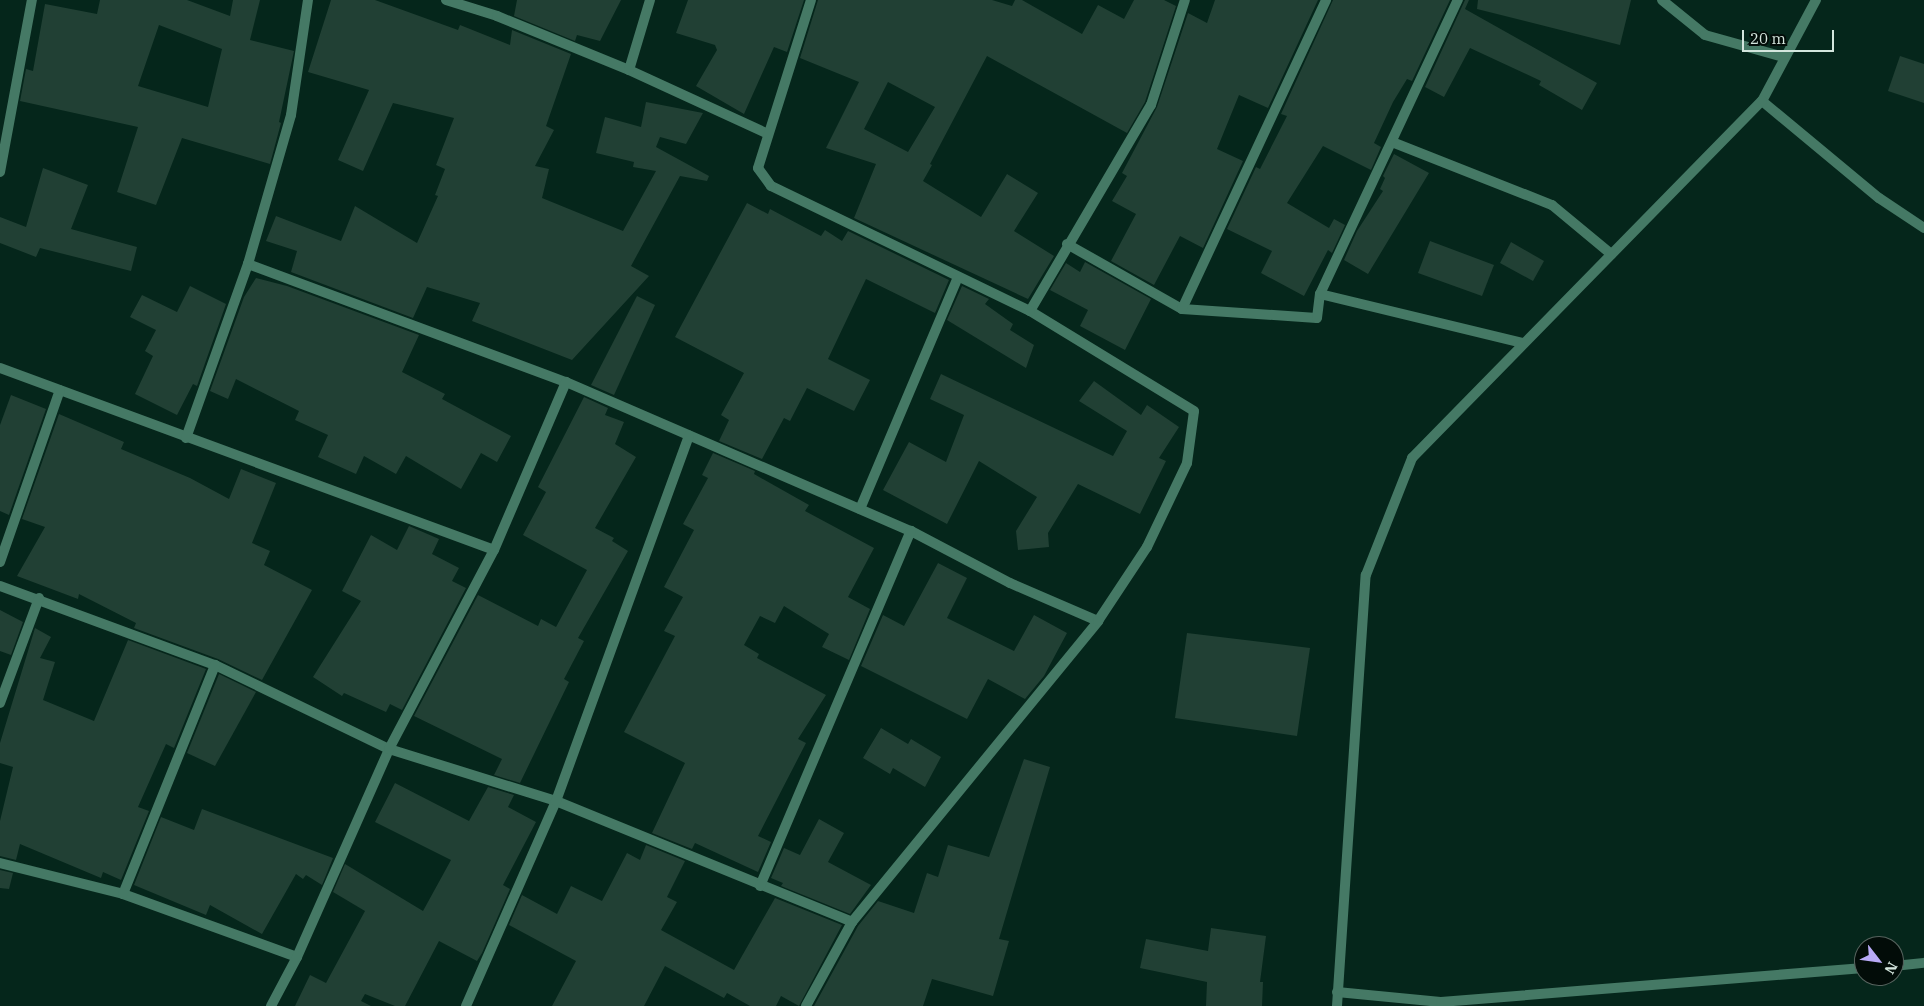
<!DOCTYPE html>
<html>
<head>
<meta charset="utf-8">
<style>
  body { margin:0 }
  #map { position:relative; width:1924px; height:1006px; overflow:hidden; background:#05261b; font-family:"IBM Plex Serif",serif }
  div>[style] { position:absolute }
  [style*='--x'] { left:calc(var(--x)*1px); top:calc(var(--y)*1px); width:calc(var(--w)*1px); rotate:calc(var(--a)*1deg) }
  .building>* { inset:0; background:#214034 }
  .minor>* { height:10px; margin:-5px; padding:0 5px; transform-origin:5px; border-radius:5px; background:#457965 }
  span { translate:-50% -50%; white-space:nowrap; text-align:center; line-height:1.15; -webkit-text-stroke:4px #020c08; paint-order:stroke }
  .north { position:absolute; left:1854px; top:936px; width:50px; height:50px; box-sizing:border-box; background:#020c08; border:1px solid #56635e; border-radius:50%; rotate:120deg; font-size:14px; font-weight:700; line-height:20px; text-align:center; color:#d4e6de }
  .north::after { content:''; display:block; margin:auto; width:18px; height:22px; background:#b9abf7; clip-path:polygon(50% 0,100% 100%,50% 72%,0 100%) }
  .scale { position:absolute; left:1742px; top:30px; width:92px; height:22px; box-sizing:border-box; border:2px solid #d4e6de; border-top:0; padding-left:6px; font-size:15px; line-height:18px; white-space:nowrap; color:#d4e6de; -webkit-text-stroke:4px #020c08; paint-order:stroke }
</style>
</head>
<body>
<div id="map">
  <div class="building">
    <i style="clip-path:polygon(evenodd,100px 0,187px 0,230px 16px,233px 0,260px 0,250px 40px,294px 51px,279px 122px,281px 123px,270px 164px,182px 138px,156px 205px,117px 192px,138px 127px,20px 101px,26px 69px,33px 71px,45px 4px,97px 14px,100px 0,159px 25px,222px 49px,208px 107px,138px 86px,159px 25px)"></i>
    <i style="clip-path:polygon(331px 0,375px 0,458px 30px,460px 25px,510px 45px,512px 30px,571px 54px,546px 126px,554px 130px,535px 166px,549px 169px,542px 198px,623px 231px,656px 171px,633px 167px,634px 162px,596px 153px,605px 117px,641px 127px,646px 102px,703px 113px,686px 144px,660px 137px,656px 147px,709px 176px,707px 181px,680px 176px,631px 266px,649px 276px,572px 360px,472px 321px,480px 303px,427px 287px,413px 318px,291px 272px,297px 251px,266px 241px,276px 216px,341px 241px,355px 206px,417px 243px,438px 196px,435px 195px,445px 169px,436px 165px,454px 118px,393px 103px,363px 171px,338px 160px,369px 90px,308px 72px)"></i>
    <i style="clip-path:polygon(517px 0,621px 0,600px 41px,577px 35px,575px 41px,514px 16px)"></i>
    <i style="clip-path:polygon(688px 0,804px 0,787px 52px,774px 47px,744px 114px,696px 86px,717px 50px,715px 45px,676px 33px)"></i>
    <i style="clip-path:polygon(evenodd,818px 0,992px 0,1012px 6px,1015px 0,1022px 0,1082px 34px,1098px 5px,1124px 19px,1134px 0,1164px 0,1176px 6px,1145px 102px,1127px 133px,987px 56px,930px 164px,932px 165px,923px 181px,981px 217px,1007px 174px,1038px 193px,1014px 231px,1054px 256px,1028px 299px,854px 218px,876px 164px,826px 148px,859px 82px,800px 58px,818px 0,888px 82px,935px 107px,908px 152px,864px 129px,888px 82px)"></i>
    <i style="clip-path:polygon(1215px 0,1318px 0,1268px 108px,1239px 95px,1217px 149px,1243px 161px,1203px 248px,1180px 236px,1154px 285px,1111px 261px,1136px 214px,1112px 201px,1127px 176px,1122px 173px,1157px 107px,1188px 13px,1207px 23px)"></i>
    <i style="clip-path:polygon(1333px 0,1450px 0,1412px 81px,1407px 79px,1393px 102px,1374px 143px,1381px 147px,1371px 170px,1323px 146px,1287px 203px,1329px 228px,1334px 219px,1345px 225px,1332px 253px,1328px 250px,1304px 296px,1261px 273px,1272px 251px,1227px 229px,1256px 167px,1260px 169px,1287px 116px,1281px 114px)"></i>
    <i style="clip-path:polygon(1465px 0,1469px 0,1465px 9px,1597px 83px,1582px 110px,1539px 85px,1541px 81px,1470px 48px,1444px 97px,1425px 87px)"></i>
    <i style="clip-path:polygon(1478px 0,1631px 0,1620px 45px,1477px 9px)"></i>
    <i style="clip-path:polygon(1900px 56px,1924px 64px,1924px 103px,1888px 91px)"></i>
    <i style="clip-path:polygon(1394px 154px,1429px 173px,1368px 274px,1344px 260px,1357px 231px,1383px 191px,1380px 189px,1385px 178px,1383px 176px)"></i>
    <i style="clip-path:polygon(43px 168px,88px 185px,71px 229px,137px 247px,131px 271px,40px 248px,36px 257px,0 243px,0 217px,26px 227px)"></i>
    <i style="clip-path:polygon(747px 203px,768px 214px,770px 209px,821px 236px,825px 230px,842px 241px,848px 231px,949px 280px,935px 313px,866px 279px,828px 359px,870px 380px,854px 411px,807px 388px,790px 421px,784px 418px,762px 459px,719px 441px,729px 420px,721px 415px,744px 373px,675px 337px)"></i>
    <i style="clip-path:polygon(1430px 241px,1494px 265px,1482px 296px,1418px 273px)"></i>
    <i style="clip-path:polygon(1511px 242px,1544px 261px,1533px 281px,1500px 263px)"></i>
    <i style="clip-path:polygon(1085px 262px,1151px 299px,1125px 350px,1080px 326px,1088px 310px,1050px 290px,1066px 263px,1080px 272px)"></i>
    <i style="clip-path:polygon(256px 278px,287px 286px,419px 335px,402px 372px,445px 394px,442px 399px,511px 436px,497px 462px,481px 453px,461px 489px,406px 456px,396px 474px,364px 456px,356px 474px,318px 457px,328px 435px,295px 420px,299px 411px,236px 379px,228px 399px,210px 391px,244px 297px)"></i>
    <i style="clip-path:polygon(190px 286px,226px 304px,197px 386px,193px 384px,177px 415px,135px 394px,153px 356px,145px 351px,156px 330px,130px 317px,142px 295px,177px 312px)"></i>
    <i style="clip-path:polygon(962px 286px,989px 299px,985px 304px,1013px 324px,1010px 330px,1034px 345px,1026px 368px,947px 320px)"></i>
    <i style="clip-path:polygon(637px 296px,655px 305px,614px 395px,591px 385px)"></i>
    <i style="clip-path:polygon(941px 374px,1113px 456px,1127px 431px,1079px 401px,1094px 381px,1141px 415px,1147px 405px,1179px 427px,1159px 458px,1166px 461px,1140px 514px,1078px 484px,1048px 533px,1049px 547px,1018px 550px,1016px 531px,1037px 497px,979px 461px,947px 524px,883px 490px,909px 442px,946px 462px,964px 415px,930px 399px)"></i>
    <i style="clip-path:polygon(11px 395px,46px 409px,9px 515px,0 511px,0 425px)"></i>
    <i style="clip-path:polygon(584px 397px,608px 408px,605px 415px,624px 422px,615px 444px,636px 457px,595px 528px,614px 538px,612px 541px,628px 551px,578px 638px,584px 641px,564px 679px,569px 682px,520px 783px,494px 775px,502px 759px,414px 716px,478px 595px,538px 626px,541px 619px,556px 627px,587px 570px,523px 535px,546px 492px,538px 487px)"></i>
    <i style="clip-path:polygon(59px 414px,124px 442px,121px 449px,190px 478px,229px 499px,241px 469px,276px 483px,252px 543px,270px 551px,264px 565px,312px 590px,262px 680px,218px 659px,134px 628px,136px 623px,79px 594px,78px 599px,17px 576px,45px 527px,22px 519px)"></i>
    <i style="clip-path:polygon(713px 453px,755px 471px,754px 474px,809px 505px,805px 511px,874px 548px,848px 597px,870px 609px,849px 660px,822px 647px,829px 634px,784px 606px,775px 623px,760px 616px,744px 645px,759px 654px,757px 658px,826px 695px,798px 739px,806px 743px,758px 836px,771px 842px,758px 872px,695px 843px,692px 849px,652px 833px,685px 763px,624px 732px,675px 636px,664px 631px,683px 597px,664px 587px,694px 530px,683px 524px,708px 478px,702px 475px)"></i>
    <i style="clip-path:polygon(409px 526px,439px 539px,432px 554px,459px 568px,452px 581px,466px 588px,402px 710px,390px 704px,386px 712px,344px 693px,342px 696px,313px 677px,361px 601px,342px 591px,371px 535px,397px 550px)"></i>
    <i style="clip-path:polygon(938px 563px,967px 578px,947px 618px,1014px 651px,1034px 615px,1067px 633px,1044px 676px,1025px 699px,988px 679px,967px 719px,861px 666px,883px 615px,904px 626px)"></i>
    <i style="clip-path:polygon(0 610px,23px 622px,11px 655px,0 651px)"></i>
    <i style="clip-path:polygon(35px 628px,51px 637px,40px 658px,55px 662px,43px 700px,94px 721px,128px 640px,206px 669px,174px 748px,166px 744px,138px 807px,149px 811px,121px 880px,103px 872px,101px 878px,20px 844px,16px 860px,0 856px,0 821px,13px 767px,0 763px,0 743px)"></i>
    <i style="clip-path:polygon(1187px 633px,1310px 648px,1297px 736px,1175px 718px)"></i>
    <i style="clip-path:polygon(219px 674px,256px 692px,215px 766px,187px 753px)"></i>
    <i style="clip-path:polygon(881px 728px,908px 744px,911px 739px,941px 757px,925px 787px,893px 768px,890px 774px,863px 758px)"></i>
    <i style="clip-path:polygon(1024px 759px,1050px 767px,999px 939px,1009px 941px,993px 996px,932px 979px,923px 1006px,814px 1006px,858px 926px,878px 901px,914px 913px,927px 873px,938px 877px,948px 845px,989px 857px)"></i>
    <i style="clip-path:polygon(395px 783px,469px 821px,488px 787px,514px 795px,508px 807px,536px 822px,503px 885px,510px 889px,482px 953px,477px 961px,439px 941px,405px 1006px,395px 1006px,365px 994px,361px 1001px,371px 1006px,295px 1006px,310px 975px,326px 983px,365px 911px,333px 892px,345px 864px,423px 911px,451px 860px,375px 822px)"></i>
    <i style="clip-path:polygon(202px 809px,333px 858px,322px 885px,306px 875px,303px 879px,296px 874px,262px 934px,210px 905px,206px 915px,134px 885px,161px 817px,194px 830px)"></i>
    <i style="clip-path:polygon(819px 819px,844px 833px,828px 862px,871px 885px,850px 914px,781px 886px,783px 883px,771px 878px,784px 848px,800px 855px)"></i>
    <i style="clip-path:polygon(646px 845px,685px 861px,667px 897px,677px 902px,661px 930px,734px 970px,775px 898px,842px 925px,799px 1006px,781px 996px,776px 1006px,750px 1006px,727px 993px,724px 998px,665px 966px,644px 1006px,552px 1006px,576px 961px,509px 925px,522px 895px,557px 914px,571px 886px,602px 901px,627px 853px,640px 860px)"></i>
    <i style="clip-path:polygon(0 870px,13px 873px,9px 889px,0 888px)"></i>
    <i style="clip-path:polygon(1211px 928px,1266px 936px,1260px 982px,1263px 982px,1262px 1006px,1206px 1006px,1207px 982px,1140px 968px,1146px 939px,1208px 951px)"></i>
  </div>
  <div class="minor">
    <i style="--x:446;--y:0;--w:53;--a:17.4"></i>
    <i style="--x:497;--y:16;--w:143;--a:22.2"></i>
    <i style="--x:629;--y:70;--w:153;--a:24.7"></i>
    <i style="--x:1662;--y:0;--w:55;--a:39.1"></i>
    <i style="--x:1705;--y:35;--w:82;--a:15.6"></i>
    <i style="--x:1816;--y:0;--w:115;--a:118.1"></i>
    <i style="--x:1762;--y:101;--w:152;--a:39.7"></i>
    <i style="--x:1879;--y:198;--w:54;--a:33.7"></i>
    <i style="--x:629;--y:70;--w:73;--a:-73.3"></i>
    <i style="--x:1392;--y:142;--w:172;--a:21.5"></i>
    <i style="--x:1552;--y:205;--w:77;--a:39.7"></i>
    <i style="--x:0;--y:172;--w:175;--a:-79.5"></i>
    <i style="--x:1067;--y:244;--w:132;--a:29.5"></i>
    <i style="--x:1182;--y:309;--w:135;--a:3.8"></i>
    <i style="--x:1317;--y:318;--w:24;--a:-83"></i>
    <i style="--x:1320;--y:294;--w:325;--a:-64.9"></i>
    <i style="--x:248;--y:264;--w:339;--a:20.4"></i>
    <i style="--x:566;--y:382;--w:376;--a:23.4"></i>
    <i style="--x:911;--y:531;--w:112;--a:27.7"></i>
    <i style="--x:1010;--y:583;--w:96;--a:23.4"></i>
    <i style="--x:1320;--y:294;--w:208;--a:13.6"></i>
    <i style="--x:1182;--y:309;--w:341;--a:-65"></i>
    <i style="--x:1030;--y:311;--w:239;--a:-59.6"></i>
    <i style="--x:1151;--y:105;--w:110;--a:-72.1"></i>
    <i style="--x:0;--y:368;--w:526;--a:20.22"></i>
    <i style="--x:186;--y:438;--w:185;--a:-70.4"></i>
    <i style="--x:248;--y:264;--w:155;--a:-73.9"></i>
    <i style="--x:291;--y:115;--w:116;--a:-81.6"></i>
    <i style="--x:860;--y:509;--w:252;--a:-67.1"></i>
    <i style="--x:0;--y:562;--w:182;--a:-70.8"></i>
    <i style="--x:0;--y:586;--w:229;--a:20.2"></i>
    <i style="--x:215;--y:665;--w:193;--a:25.8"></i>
    <i style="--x:389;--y:749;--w:175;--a:17.3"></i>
    <i style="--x:556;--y:801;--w:320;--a:22.2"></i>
    <i style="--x:0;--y:703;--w:112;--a:-69.6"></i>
    <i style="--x:0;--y:863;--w:127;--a:14.1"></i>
    <i style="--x:123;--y:894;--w:185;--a:19.9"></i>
    <i style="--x:760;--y:886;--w:386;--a:-67"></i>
    <i style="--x:123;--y:894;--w:247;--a:-68.1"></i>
    <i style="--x:1894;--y:966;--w:30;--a:-6"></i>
    <i style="--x:1337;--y:992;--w:104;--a:5.5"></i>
    <i style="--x:1441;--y:1002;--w:424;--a:-4.6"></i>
    <i style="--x:271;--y:1006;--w:55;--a:-62"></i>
    <i style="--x:297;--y:957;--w:227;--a:-66.1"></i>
    <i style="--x:389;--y:749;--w:225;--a:-62.2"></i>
    <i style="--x:494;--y:550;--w:183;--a:-66.8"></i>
    <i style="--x:466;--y:1006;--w:224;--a:-66.3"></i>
    <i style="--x:556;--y:801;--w:389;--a:-70"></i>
    <i style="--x:806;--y:1006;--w:96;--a:-61.3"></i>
    <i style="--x:852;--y:922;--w:389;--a:-50.7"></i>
    <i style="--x:1098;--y:621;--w:89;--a:-56.5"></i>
    <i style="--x:1147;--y:547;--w:93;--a:-64.5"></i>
    <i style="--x:1187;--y:463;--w:52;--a:-82.3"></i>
    <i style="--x:1194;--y:411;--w:192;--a:-148.6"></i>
    <i style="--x:1030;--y:311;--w:288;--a:-154.2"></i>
    <i style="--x:771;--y:186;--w:22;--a:-126"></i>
    <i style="--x:758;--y:168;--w:176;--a:-72.5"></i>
    <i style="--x:1337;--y:1006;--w:432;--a:-86.2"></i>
    <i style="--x:1366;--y:575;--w:126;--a:-68.5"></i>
    <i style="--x:1412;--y:458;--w:500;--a:-45.6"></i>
  </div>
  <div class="north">N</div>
  <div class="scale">20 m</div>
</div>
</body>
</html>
